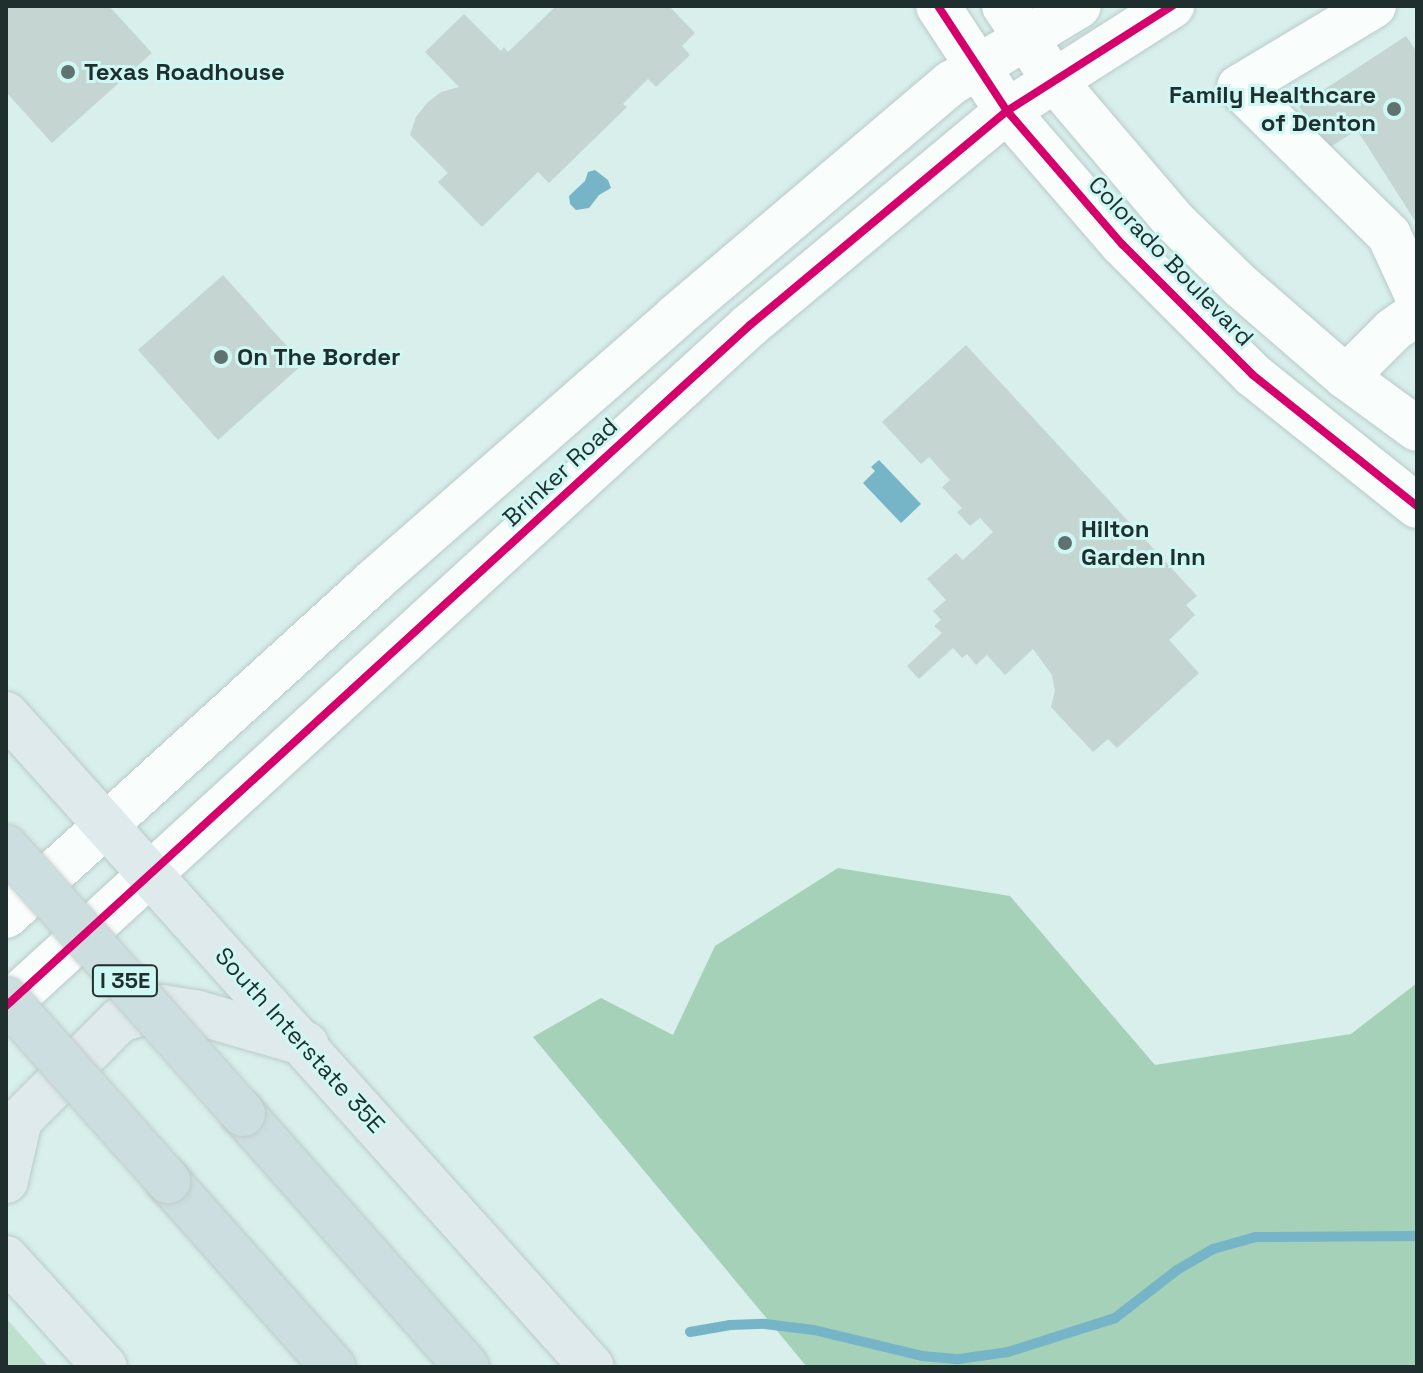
<!DOCTYPE html>
<html>
<head>
<meta charset="utf-8">
<style>
  body { margin:0 }
  #map { position:relative; width:1423px; height:1373px; overflow:hidden; background:#d8efec; font-family:"Space Grotesk",sans-serif }
  div>[style] { position:absolute }
  [style*='--x'] { left:calc(var(--x)*1px); top:calc(var(--y)*1px); width:calc(var(--w)*1px); rotate:calc(var(--a)*1deg) }
  .green>* { inset:0; background:#bee1ce }
  .forest>* { inset:0; background:#a4d1b8 }
  .water>* { inset:0; background:#76b4c8 }
  .stream>* { height:10px; margin:-5px; padding:0 5px; transform-origin:5px; border-radius:5px; background:#76b4c8 }
  .building>* { inset:0; background:#c4d5d2 }
  .roads { filter:drop-shadow(0 0 2px #b9cac8) drop-shadow(0 0 2px #b9cac8) }
  .minor>* { height:44px; margin:-22px; padding:0 22px; transform-origin:22px; border-radius:22px; background:#f9fdfc }
  .major>* { height:44px; margin:-22px; padding:0 22px; transform-origin:22px; border-radius:22px; background:#deeaeb }
  .highway>* { height:44px; margin:-22px; padding:0 22px; transform-origin:22px; border-radius:22px; background:#ccdedf }
  .bridges { filter:drop-shadow(0 0 2px #c0ccca) drop-shadow(0 0 2px #c0ccca) }
  .highway-bridge>* { height:44px; margin:-22px; padding:0 22px; transform-origin:22px; border-radius:22px; background:#ccdedf }
  .cycleway>* { height:8px; margin:-4px; padding:0 4px; transform-origin:4px; border-radius:4px; background:#d6006c }
  .dots>* { width:22px; height:22px; translate:-50% -50%; box-sizing:border-box; border:4px solid #cff8f4; border-radius:50% }
  span { translate:-50% -50%; white-space:nowrap; text-align:center; line-height:1.15; -webkit-text-stroke:6px #cff8f4; paint-order:stroke }
  .shield-label span { padding:2px 6px; background:#cff8f4; border:2px solid; border-radius:6px; -webkit-text-stroke-width:0 }
  .shield-label { font-size:22px; color:#1f2f2e; font-weight:700 }
  .poi-label { font-size:24px; color:#1f2f2e; font-weight:700 }
  .left { translate:0 -50%; text-align:left }
  .right { translate:-100% -50%; text-align:right }
  .street-label { font-size:24px; color:#1f2f2e }
  .frame { position:absolute; inset:0; border:8px solid #1f2f2e; pointer-events:none }
</style>
</head>
<body>
<div id="map">
  <div class="green">
    <i style="clip-path:polygon(6px 1318px,49px 1367px,6px 1367px)"></i>
  </div>
  <div class="forest">
    <i style="clip-path:polygon(838px 868px,1010px 896px,1155px 1065px,1351px 1034px,1417px 983px,1417px 1367px,807px 1367px,533px 1037px,601px 998px,673px 1035px,715px 946px)"></i>
  </div>
  <div class="water">
    <i style="clip-path:polygon(595px 170px,608px 180px,611px 188px,599px 195px,589px 208px,576px 210px,570px 204px,569px 196px,585px 181px,588px 172px)"></i>
    <i style="clip-path:polygon(879px 460px,921px 504px,901px 523px,863px 483px,875px 471px,871px 467px)"></i>
  </div>
  <div class="stream">
    <i style="--x:690;--y:1332;--w:41;--a:-9.9"></i>
    <i style="--x:730;--y:1325;--w:35;--a:-2"></i>
    <i style="--x:765;--y:1324;--w:49;--a:7"></i>
    <i style="--x:814;--y:1330;--w:111;--a:13.5"></i>
    <i style="--x:922;--y:1356;--w:37;--a:5"></i>
    <i style="--x:959;--y:1359;--w:49;--a:-8.1"></i>
    <i style="--x:1008;--y:1352;--w:112;--a:-17.6"></i>
    <i style="--x:1115;--y:1318;--w:78;--a:-37.7"></i>
    <i style="--x:1177;--y:1270;--w:42;--a:-30.3"></i>
    <i style="--x:1213;--y:1249;--w:45;--a:-15.6"></i>
    <i style="--x:1256;--y:1237;--w:161;--a:-0.4"></i>
  </div>
  <div class="building">
    <i style="clip-path:polygon(6px 6px,109px 6px,152px 53px,52px 143px,6px 92px)"></i>
    <i style="clip-path:polygon(556px 6px,669px 6px,695px 33px,682px 46px,690px 55px,656px 87px,648px 79px,623px 104px,627px 107px,549px 183px,538px 172px,482px 227px,438px 182px,448px 173px,410px 135px,416px 117px,427px 103px,441px 92px,459px 87px,425px 52px,464px 14px,501px 51px,504px 47px,508px 52px)"></i>
    <i style="clip-path:polygon(1406px 36px,1417px 52px,1417px 224px,1357px 130px,1327px 149px,1299px 106px)"></i>
    <i style="clip-path:polygon(223px 275px,303px 364px,218px 440px,138px 350px)"></i>
    <i style="clip-path:polygon(966px 345px,1197px 596px,1186px 605px,1195px 615px,1169px 640px,1199px 673px,1117px 748px,1108px 739px,1093px 752px,1051px 707px,1055px 691px,1052px 675px,1033px 649px,1005px 675px,987px 655px,976px 665px,967px 654px,962px 658px,953px 648px,919px 679px,907px 666px,942px 633px,934px 626px,941px 620px,933px 611px,946px 600px,927px 579px,956px 553px,963px 560px,993px 532px,980px 518px,970px 526px,957px 512px,962px 508px,942px 487px,950px 480px,929px 457px,921px 464px,882px 422px)"></i>
  </div>
  <div class="roads">
    <div class="minor">
      <i style="--x:938;--y:6;--w:126;--a:56.7"></i>
      <i style="--x:1007;--y:111;--w:176;--a:49.2"></i>
      <i style="--x:1122;--y:244;--w:185;--a:45"></i>
      <i style="--x:1253;--y:375;--w:210;--a:38.6"></i>
      <i style="--x:1004;--y:6;--w:89;--a:56"></i>
      <i style="--x:1054;--y:80;--w:184;--a:49.6"></i>
      <i style="--x:1173;--y:220;--w:96;--a:44.2"></i>
      <i style="--x:1242;--y:287;--w:138;--a:40.9"></i>
      <i style="--x:1346;--y:377;--w:88;--a:36.2"></i>
      <i style="--x:1374;--y:6;--w:157;--a:149"></i>
      <i style="--x:1239;--y:87;--w:211;--a:44.6"></i>
      <i style="--x:1389;--y:235;--w:67;--a:65.3"></i>
      <i style="--x:1346;--y:377;--w:66;--a:-45"></i>
      <i style="--x:1393;--y:330;--w:29;--a:-35"></i>
      <i style="--x:6;--y:916;--w:499;--a:-42.3"></i>
      <i style="--x:375;--y:580;--w:399;--a:-41.2"></i>
      <i style="--x:675;--y:317;--w:362;--a:-40.3"></i>
      <i style="--x:951;--y:83;--w:149;--a:-31"></i>
      <i style="--x:6;--y:1006;--w:1009;--a:-42.47"></i>
      <i style="--x:750;--y:325;--w:334;--a:-39.8"></i>
      <i style="--x:1007;--y:111;--w:196;--a:-32.5"></i>
    </div>
    <div class="major">
      <i style="--x:6;--y:714;--w:877;--a:48.1"></i>
      <i style="--x:6;--y:1181;--w:63;--a:-77.1"></i>
      <i style="--x:20;--y:1120;--w:141;--a:-45"></i>
      <i style="--x:120;--y:1020;--w:44;--a:-17.2"></i>
      <i style="--x:162;--y:1007;--w:33;--a:9"></i>
      <i style="--x:195;--y:1012;--w:116;--a:16.1"></i>
      <i style="--x:6;--y:1258;--w:147;--a:47.8"></i>
    </div>
    <div class="highway">
      <i style="--x:243;--y:1114;--w:338;--a:48.5"></i>
      <i style="--x:168;--y:1181;--w:249;--a:48.4"></i>
    </div>
  </div>
  <div class="bridges">
    <div class="highway-bridge">
      <i style="--x:6;--y:847;--w:357;--a:48.4"></i>
      <i style="--x:6;--y:999;--w:244;--a:48.3"></i>
    </div>
  </div>
  <div class="cycleway">
    <i style="--x:938;--y:6;--w:126;--a:56.7"></i>
    <i style="--x:1007;--y:111;--w:176;--a:49.2"></i>
    <i style="--x:1122;--y:244;--w:185;--a:45"></i>
    <i style="--x:1253;--y:375;--w:210;--a:38.6"></i>
    <i style="--x:6;--y:1006;--w:1009;--a:-42.47"></i>
    <i style="--x:750;--y:325;--w:334;--a:-39.8"></i>
    <i style="--x:1007;--y:111;--w:196;--a:-32.5"></i>
  </div>
  <div class="dots">
    <i style="left:68px;top:72px;background:#607270"></i>
    <i style="left:1394px;top:109px;background:#607270"></i>
    <i style="left:221px;top:357px;background:#607270"></i>
    <i style="left:1065px;top:543px;background:#607270"></i>
  </div>
  <div class="shield-label">
    <span style="left:125px;top:981px">I 35E</span>
  </div>
  <div class="poi-label">
    <span class="left" style="left:84px;top:72px">Texas Roadhouse</span>
    <span class="right" style="left:1376px;top:109px">Family Healthcare<br>of Denton</span>
    <span class="left" style="left:237px;top:357px">On The Border</span>
    <span class="left" style="left:1081px;top:543px">Hilton<br>Garden Inn</span>
  </div>
  <div class="street-label">
    <span style="left:1171px;top:261px;rotate:46deg">Colorado Boulevard</span>
    <span style="left:560px;top:472px;rotate:-43deg">Brinker Road</span>
    <span style="left:300px;top:1040px;rotate:48deg">South Interstate 35E</span>
  </div>
  <div class="frame"></div>
</div>
</body>
</html>
